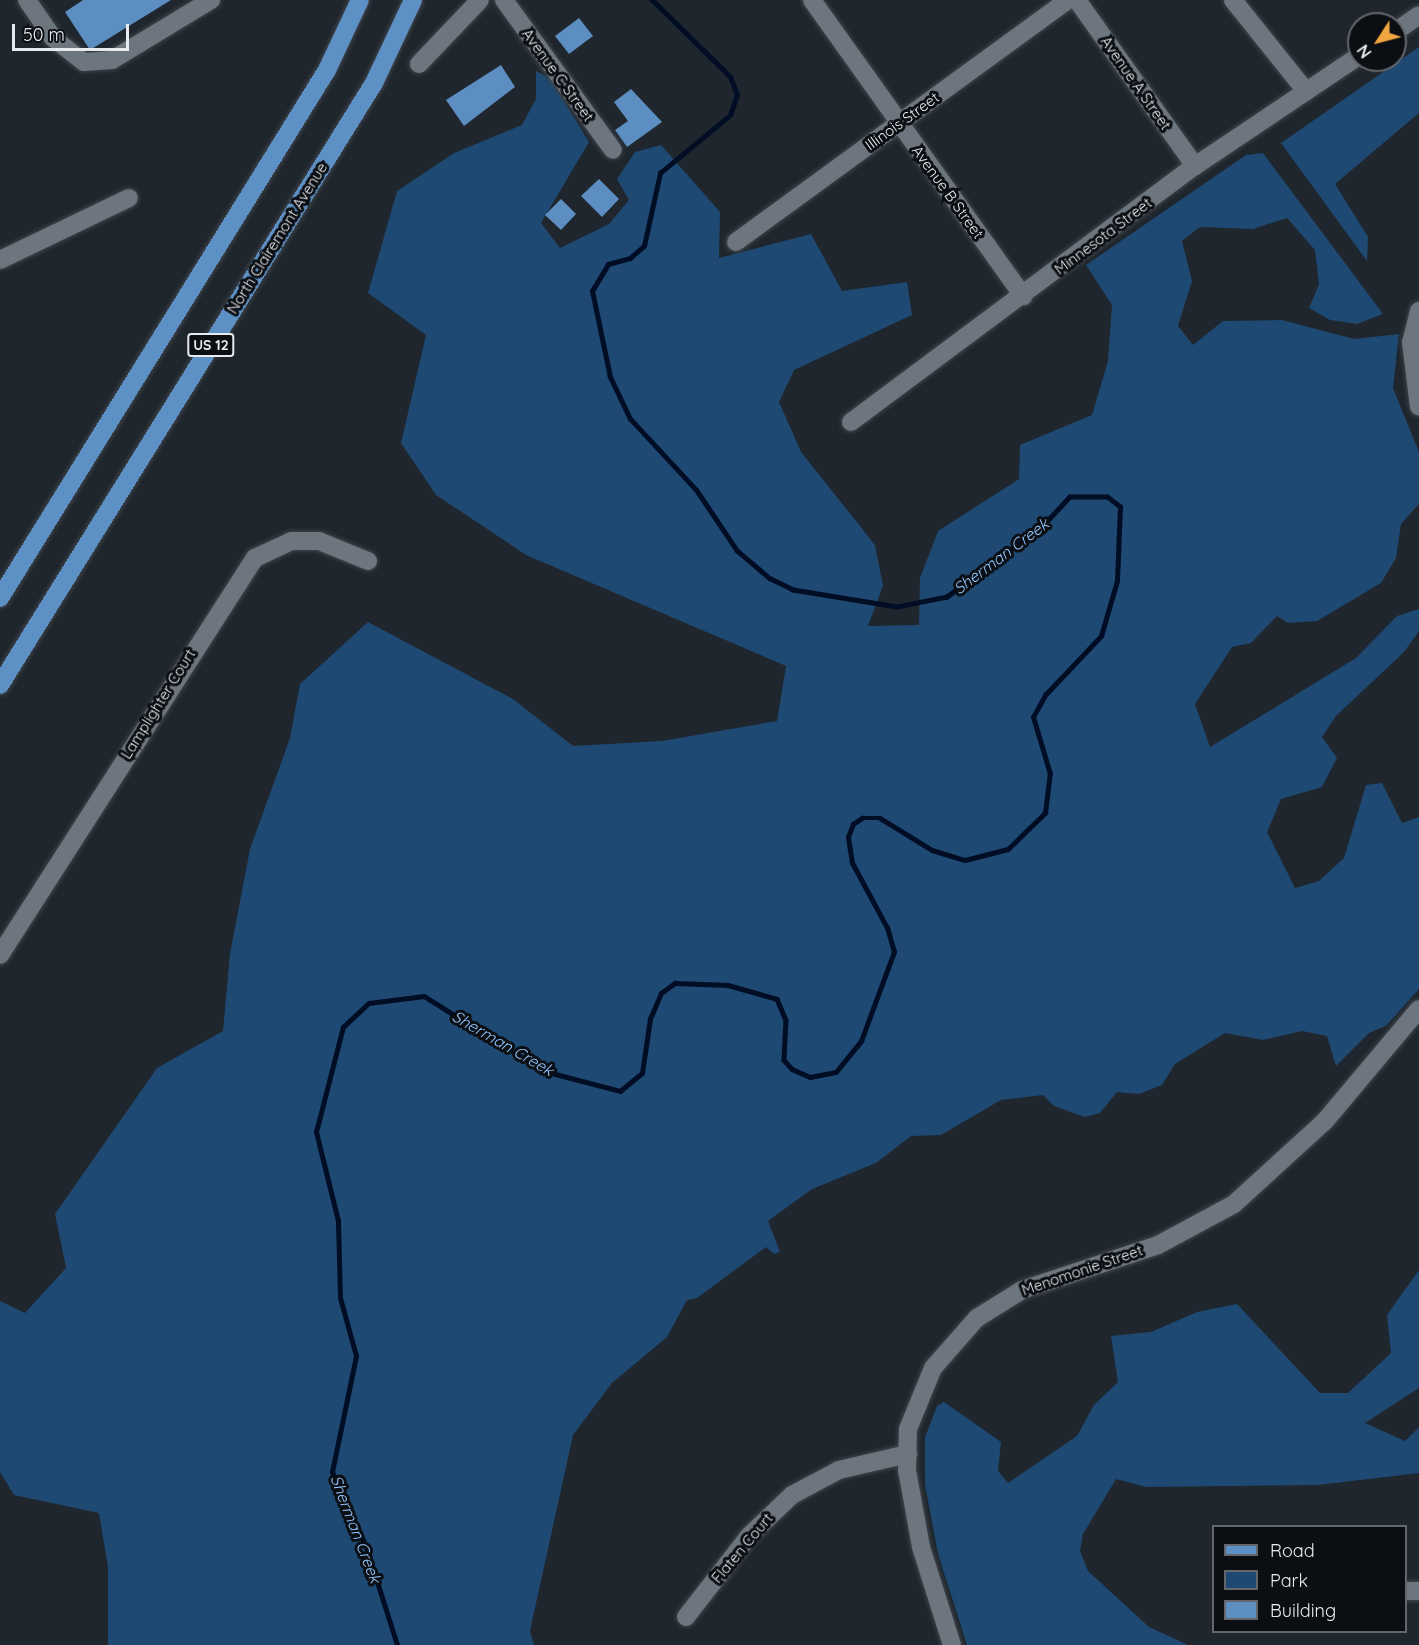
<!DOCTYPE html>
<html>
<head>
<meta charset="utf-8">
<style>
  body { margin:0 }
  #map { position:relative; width:1419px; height:1645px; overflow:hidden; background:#1f262d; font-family:Quicksand,sans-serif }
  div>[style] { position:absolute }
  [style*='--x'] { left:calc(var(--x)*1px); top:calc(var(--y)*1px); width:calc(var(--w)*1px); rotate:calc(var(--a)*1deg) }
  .green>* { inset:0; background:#1e4972 }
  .stream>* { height:4.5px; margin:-2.25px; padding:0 2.25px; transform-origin:2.25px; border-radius:2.25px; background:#000d24 }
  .building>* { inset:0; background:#5d8ec1 }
  .roads { filter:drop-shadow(0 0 2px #3e444a) drop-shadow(0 0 2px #3e444a) }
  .minor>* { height:18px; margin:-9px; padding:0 9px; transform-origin:9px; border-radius:9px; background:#6d757e }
  .major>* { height:18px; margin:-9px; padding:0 9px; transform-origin:9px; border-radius:9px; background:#5d91c5 }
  span { translate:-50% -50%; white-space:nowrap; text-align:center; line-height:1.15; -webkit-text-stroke:6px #0b0e12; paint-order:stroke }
  .shield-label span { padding:2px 4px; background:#0b0e12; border:2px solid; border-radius:4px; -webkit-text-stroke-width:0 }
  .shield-label { font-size:14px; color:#e7ebf0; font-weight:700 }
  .street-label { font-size:15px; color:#e7ebf0 }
  .water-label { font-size:16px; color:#90c6ff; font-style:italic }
  .legend { position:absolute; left:1212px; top:1525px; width:195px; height:108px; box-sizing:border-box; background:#0b0e12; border:2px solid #63666b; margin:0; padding:8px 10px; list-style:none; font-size:18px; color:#e7ebf0 }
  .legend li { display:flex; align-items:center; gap:12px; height:30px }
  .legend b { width:30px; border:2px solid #63666b }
  .north { position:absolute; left:1347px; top:12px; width:60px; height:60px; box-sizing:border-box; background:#0b0e12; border:2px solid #63666b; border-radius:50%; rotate:234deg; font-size:16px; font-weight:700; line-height:24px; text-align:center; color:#e7ebf0 }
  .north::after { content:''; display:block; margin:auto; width:21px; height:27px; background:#f1a63f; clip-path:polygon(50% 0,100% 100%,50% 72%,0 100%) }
  .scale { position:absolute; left:12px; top:24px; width:117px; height:27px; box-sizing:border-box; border:3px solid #e7ebf0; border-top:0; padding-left:8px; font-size:18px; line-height:21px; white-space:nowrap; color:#e7ebf0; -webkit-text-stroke:4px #0b0e12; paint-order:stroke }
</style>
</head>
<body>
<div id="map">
  <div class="green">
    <i style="clip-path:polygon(1419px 47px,1419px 113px,1335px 184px,1368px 237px,1367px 261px,1281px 143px)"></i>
    <i style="clip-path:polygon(536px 71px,550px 78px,589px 142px,541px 223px,560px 248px,609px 224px,629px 200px,617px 179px,635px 152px,661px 145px,720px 212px,719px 258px,811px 234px,842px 291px,907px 282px,912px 315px,794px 370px,779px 402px,801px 452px,875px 545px,883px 586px,868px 626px,919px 625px,920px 578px,938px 531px,1019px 479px,1020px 445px,1092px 415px,1108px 361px,1112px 305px,1086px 265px,1246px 155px,1263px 153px,1383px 314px,1357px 324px,1330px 320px,1309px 308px,1319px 284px,1315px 250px,1287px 218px,1253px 229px,1200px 227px,1182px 241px,1192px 281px,1178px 326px,1193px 345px,1223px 321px,1282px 320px,1354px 339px,1399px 334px,1393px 388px,1419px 452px,1419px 504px,1401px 524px,1396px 558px,1381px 583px,1317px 621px,1288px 623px,1277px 616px,1251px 643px,1232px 647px,1195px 704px,1210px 747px,1356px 658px,1397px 616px,1419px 609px,1419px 631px,1404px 652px,1336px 716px,1322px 737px,1337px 758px,1322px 787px,1281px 799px,1267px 832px,1295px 888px,1319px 881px,1344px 858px,1366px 785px,1382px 783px,1402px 823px,1419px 817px,1419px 989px,1386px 1026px,1369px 1033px,1336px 1066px,1327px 1036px,1302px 1031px,1263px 1040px,1225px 1033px,1175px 1064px,1162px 1085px,1139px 1094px,1117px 1092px,1100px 1113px,1085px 1117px,1054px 1106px,1043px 1095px,1001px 1100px,941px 1135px,911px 1136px,876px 1163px,812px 1189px,768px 1221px,780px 1252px,774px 1254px,766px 1247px,697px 1298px,687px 1300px,667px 1337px,612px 1383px,573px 1435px,530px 1631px,534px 1645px,108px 1645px,108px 1567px,99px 1513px,14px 1495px,0 1472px,0 1301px,25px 1313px,66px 1268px,55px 1214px,157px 1068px,223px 1031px,230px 954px,250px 849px,290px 738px,300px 684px,368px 622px,513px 699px,573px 746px,662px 741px,777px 721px,786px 666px,526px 555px,436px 495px,401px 443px,426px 335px,368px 293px,397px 191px,454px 153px,522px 125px,536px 99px)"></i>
    <i style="clip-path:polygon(1419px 1270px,1419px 1388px,1365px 1423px,1405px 1441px,1419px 1427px,1419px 1473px,1318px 1485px,1146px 1487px,1116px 1479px,1083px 1534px,1080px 1551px,1088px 1571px,1149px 1627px,1188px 1645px,967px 1645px,938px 1554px,925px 1485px,925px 1437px,937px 1406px,944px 1402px,1001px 1442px,998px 1471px,1008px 1483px,1077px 1436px,1094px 1405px,1118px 1382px,1111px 1336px,1151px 1332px,1197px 1312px,1237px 1304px,1320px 1393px,1348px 1393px,1391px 1353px,1387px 1315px)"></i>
  </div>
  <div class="stream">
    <i style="--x:397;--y:1645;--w:103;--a:-107.6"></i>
    <i style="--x:366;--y:1547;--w:82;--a:-114.4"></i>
    <i style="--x:332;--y:1472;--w:118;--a:-78.3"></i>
    <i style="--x:356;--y:1356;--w:60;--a:-105.4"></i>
    <i style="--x:340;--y:1298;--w:77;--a:-91.5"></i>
    <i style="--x:338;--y:1221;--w:92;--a:-103.9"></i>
    <i style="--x:316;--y:1132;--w:108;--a:-75.6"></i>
    <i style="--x:343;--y:1027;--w:35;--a:-43"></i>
    <i style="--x:369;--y:1003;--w:55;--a:-7.3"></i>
    <i style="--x:424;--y:996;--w:142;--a:32"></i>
    <i style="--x:544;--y:1071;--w:79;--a:14.7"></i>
    <i style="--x:620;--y:1091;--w:28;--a:-39"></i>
    <i style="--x:642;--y:1073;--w:55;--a:-81.6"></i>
    <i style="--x:650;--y:1019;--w:28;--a:-67"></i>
    <i style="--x:661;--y:993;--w:17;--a:-36"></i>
    <i style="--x:675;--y:983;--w:53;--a:2.2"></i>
    <i style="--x:728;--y:985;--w:51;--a:15.9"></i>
    <i style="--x:777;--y:999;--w:23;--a:67"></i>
    <i style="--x:786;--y:1020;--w:40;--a:92.9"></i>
    <i style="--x:784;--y:1060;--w:12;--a:48"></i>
    <i style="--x:792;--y:1069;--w:20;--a:24"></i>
    <i style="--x:810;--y:1077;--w:26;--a:-11"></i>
    <i style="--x:836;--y:1072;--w:40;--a:-51"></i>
    <i style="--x:861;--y:1041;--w:95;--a:-69.7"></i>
    <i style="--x:894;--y:952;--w:25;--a:-106"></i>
    <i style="--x:887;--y:928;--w:74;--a:-118.3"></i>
    <i style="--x:852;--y:863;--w:26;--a:-99"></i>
    <i style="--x:848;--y:837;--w:14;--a:-69"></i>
    <i style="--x:853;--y:824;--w:11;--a:-34"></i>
    <i style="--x:862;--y:818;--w:18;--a:0"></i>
    <i style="--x:880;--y:818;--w:61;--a:31.6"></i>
    <i style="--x:932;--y:850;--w:34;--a:17"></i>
    <i style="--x:965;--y:860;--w:44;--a:-14.3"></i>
    <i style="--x:1008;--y:849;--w:52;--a:-44.2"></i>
    <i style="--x:1045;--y:813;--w:39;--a:-83"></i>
    <i style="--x:1050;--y:774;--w:59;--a:-106.6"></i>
    <i style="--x:1033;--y:717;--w:26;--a:-61"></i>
    <i style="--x:1046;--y:694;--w:80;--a:-46.5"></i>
    <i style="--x:1101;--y:636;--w:57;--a:-73.8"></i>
    <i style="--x:1117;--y:581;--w:74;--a:-87.7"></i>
    <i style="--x:1120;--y:507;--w:16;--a:-142"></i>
    <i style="--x:1107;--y:497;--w:37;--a:180"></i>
    <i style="--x:1070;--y:497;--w:41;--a:133"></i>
    <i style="--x:1042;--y:527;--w:118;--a:143.6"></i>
    <i style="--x:947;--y:597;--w:51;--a:168.7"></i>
    <i style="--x:897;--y:607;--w:105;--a:-170.7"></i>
    <i style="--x:793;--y:590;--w:25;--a:-154"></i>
    <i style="--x:770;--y:579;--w:43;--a:-139.7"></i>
    <i style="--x:737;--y:551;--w:73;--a:-123.9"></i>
    <i style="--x:696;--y:490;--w:97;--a:-132.9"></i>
    <i style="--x:630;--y:419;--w:47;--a:-115.5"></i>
    <i style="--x:610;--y:377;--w:88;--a:-101.8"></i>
    <i style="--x:592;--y:291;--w:31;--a:-59"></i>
    <i style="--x:608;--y:264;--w:23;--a:-15"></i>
    <i style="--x:630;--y:258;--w:18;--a:-41"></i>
    <i style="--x:644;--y:246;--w:75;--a:-77.6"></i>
    <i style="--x:660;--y:173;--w:91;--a:-39.6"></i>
    <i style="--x:730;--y:115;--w:21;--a:-71"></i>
    <i style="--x:737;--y:95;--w:19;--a:-111"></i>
    <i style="--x:730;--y:77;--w:110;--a:-135.4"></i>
  </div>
  <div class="building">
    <i style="clip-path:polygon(83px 0,171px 0,90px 50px,65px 12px)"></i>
    <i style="clip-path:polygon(579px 18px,593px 36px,569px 54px,555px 36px)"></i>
    <i style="clip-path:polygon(501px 65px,515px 87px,464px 126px,446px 100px)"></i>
    <i style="clip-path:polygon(631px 89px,662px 122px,627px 147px,615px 130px,628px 121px,614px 102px)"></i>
    <i style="clip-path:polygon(599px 179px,619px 199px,602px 217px,581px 196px)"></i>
    <i style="clip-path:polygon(561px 199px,576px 214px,561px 230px,545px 215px)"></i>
  </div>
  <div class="roads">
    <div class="minor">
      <i style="--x:27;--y:0;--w:46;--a:55.6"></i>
      <i style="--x:53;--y:38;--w:39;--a:38"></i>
      <i style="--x:84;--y:62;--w:28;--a:-4"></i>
      <i style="--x:112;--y:60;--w:116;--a:-31.2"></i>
      <i style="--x:504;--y:0;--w:185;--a:54"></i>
      <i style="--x:812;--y:0;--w:364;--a:54.5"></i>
      <i style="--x:1077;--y:0;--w:204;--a:54.6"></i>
      <i style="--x:1233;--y:0;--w:117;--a:51.3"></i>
      <i style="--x:1395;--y:32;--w:29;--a:-35"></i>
      <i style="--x:419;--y:64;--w:88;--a:-46.4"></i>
      <i style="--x:736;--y:242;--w:411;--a:-36.1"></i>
      <i style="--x:0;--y:260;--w:143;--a:-25.7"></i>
      <i style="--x:1419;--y:311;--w:32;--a:104"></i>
      <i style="--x:1411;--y:342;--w:65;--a:83"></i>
      <i style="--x:851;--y:422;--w:429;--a:-36.7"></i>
      <i style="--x:1195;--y:166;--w:197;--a:-33.9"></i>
      <i style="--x:0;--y:955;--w:472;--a:-57.3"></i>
      <i style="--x:255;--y:558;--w:40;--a:-25"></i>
      <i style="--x:291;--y:541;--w:28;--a:0"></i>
      <i style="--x:319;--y:541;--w:53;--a:22.2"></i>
      <i style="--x:1406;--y:1591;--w:13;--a:0"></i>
      <i style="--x:686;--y:1617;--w:103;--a:-52.1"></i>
      <i style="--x:749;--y:1536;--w:59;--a:-43.6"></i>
      <i style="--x:792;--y:1495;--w:53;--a:-28"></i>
      <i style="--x:839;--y:1470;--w:71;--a:-13.1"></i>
      <i style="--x:952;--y:1645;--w:103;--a:-107.6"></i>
      <i style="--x:921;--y:1547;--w:78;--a:-100.3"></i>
      <i style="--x:907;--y:1470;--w:41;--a:-88.6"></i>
      <i style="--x:908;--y:1429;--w:66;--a:-67.7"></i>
      <i style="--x:933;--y:1368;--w:67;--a:-48.7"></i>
      <i style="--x:977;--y:1318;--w:53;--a:-31.9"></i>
      <i style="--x:1022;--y:1290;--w:143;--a:-18.3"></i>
      <i style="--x:1158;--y:1245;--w:86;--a:-28.3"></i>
      <i style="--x:1234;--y:1204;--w:123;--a:-42.4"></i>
      <i style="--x:1325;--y:1121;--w:146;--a:-50"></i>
    </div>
    <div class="major">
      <i style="--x:0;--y:598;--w:621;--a:-58.23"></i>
      <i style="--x:327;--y:70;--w:77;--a:-64.8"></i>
      <i style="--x:0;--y:685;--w:709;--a:-58.15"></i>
      <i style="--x:374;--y:83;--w:92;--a:-64.8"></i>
    </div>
  </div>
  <div class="shield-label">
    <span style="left:211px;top:345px">US 12</span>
  </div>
  <div class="street-label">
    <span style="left:558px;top:75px;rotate:54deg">Avenue C Street</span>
    <span style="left:1136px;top:83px;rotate:55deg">Avenue A Street</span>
    <span style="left:902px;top:121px;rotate:-36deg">Illinois Street</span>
    <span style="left:948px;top:192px;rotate:54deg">Avenue B Street</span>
    <span style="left:1103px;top:236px;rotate:-37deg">Minnesota Street</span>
    <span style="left:277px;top:238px;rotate:-58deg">North Clairemont Avenue</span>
    <span style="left:158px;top:704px;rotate:-58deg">Lamplighter Court</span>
    <span style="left:1082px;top:1270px;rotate:-19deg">Menomonie Street</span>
    <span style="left:742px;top:1548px;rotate:-50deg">Flaten Court</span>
  </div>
  <div class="water-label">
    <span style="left:1001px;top:556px;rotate:-37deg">Sherman Creek</span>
    <span style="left:503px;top:1043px;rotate:30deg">Sherman Creek</span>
    <span style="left:356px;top:1529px;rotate:69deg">Sherman Creek</span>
  </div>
  <ul class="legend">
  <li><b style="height:8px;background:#5d91c5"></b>Road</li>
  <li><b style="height:16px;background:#1e4972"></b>Park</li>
  <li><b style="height:16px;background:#5d8ec1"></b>Building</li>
  </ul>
  <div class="north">N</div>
  <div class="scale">50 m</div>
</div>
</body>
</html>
